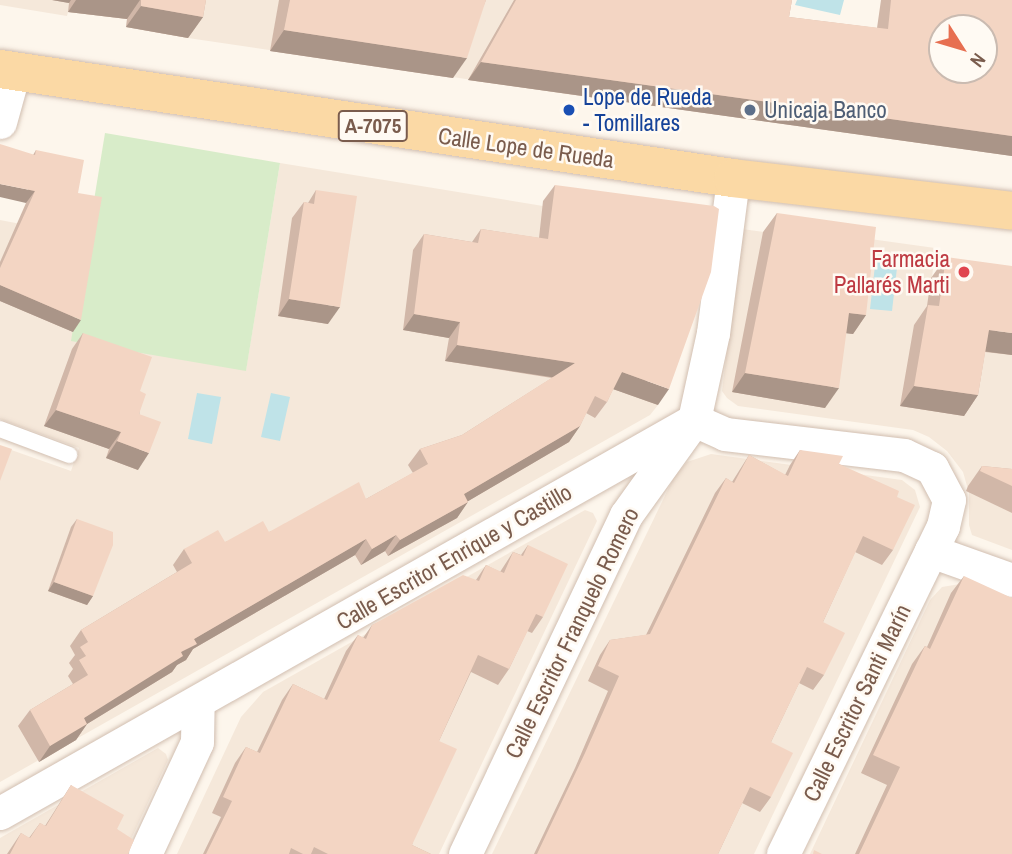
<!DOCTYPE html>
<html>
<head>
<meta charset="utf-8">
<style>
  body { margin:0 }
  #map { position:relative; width:1012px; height:854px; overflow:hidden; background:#fdf6ec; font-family:"Archivo Narrow",sans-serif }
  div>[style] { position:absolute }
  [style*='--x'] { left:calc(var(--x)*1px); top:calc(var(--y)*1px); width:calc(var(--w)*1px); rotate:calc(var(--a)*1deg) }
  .residential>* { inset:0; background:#f5e8da }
  .green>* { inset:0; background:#d8ecc9 }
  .water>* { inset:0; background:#bfe3e8 }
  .roads { filter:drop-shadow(0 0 2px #d1beb0) drop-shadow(0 0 2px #d1beb0) }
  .lane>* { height:16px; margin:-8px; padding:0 8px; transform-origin:8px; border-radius:8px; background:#fff }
  .street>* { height:33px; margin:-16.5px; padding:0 16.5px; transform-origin:16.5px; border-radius:16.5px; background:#fff }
  .primary>* { height:38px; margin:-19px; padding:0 19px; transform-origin:19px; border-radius:19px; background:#fbd9a5 }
  .wall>* { inset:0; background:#d1b7a8 }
  .shaded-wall>* { inset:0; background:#aa9588 }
  .building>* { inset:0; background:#f3d5c3 }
  .dots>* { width:19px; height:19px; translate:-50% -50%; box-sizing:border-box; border:4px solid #fffaf3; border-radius:50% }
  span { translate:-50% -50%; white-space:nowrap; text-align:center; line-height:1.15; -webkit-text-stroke:5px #fffaf3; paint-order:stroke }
  .shield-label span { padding:2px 5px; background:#fffaf3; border:2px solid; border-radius:5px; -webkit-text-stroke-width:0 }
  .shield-label { font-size:21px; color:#7a5c4d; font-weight:700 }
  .transit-label { font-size:23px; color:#164399 }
  .left { translate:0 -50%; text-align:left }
  .service-label { font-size:23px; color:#4e5e75 }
  .street-label { font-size:23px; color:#7a5c4d }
  .health-label { font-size:23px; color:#be3a42 }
  .right { translate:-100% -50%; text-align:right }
  .north { position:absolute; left:928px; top:14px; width:70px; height:70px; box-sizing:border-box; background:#fffaf3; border:2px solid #cabbb1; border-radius:50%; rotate:127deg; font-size:19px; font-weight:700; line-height:28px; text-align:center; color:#7a5c4d }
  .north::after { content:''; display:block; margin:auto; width:24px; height:32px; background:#e76f51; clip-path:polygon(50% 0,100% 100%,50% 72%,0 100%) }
</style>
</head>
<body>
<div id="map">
  <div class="residential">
    <i style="clip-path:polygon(0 0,656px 0,622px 92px,614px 101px,188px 38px,126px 27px,127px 19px,68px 12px,67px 16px,0 5px)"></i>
    <i style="clip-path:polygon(280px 163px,543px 206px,658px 405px,650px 415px,0 782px,0 446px,71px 471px,79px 448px,0 419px,0 220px,88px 237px,246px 370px)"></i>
    <i style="clip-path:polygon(742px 229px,862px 246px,863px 238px,935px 248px,932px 278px,1012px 288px,1012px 550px,972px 535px,969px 525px,969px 493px,963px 472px,947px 451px,929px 437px,913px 430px,738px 406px,727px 398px,722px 391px)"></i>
    <i style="clip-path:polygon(711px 454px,902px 480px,915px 490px,920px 507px,754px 854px,492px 854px,674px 477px,687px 462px)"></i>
    <i style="clip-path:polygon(585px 510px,593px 513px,597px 521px,439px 854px,177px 854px,241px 717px,263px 692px)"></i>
    <i style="clip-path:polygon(960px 584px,1012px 854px,810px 854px,930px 600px,942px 587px)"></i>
    <i style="clip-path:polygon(158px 748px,166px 754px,168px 760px,124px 854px,0 854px,0 838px)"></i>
  </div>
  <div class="green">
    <i style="clip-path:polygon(105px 133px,280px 163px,246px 371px,71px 341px)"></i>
  </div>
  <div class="water">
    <i style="clip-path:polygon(797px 0,844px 0,840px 15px,795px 5px)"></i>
    <i style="clip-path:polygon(876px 257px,898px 259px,892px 311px,870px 309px)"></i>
    <i style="clip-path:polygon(197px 393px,221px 397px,212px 444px,188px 439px)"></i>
    <i style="clip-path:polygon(271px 393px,290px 397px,280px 441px,261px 437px)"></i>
  </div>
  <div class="roads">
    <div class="lane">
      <i style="--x:0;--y:429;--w:74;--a:20.6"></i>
    </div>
    <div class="street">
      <i style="--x:0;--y:122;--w:53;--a:-74.6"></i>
      <i style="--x:694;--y:420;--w:34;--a:24"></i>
      <i style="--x:725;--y:434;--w:180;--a:6.7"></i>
      <i style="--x:904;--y:455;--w:31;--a:25"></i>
      <i style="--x:932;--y:468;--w:36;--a:62"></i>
      <i style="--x:949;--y:500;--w:27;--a:103"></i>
      <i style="--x:943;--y:526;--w:28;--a:116"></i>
      <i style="--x:931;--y:551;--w:86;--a:19.7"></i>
      <i style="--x:0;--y:813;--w:798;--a:-29.52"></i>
      <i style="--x:145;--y:854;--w:123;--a:-65.1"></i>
      <i style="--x:197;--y:742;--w:39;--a:-89"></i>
      <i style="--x:465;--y:854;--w:375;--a:-64.6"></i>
      <i style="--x:626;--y:515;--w:117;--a:-54.4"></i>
      <i style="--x:694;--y:420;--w:89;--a:-77.7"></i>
      <i style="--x:713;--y:333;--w:156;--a:-82.6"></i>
      <i style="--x:783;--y:854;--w:337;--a:-64"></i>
    </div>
    <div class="primary">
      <i style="--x:0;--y:69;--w:741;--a:8.46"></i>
      <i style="--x:733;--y:178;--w:281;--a:6.7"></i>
    </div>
  </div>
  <div class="wall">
    <i style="clip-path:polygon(52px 0,206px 0,203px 17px,188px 38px,126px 27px,127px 19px,68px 12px,69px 3px)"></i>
    <i style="clip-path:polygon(279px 0,486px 0,453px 78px,270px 51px)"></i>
    <i style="clip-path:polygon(514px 0,792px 0,789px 17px,877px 28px,881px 0,1012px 0,1012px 156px,468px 80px)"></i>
    <i style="clip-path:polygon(36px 150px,78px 193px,73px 332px,0 301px,0 262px,26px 203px,33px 155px)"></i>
    <i style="clip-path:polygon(555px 185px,658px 405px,613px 389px,607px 402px,595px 418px,586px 413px,580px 426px,569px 442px,468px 501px,457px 518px,388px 556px,385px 551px,361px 565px,355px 555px,193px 649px,186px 660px,177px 665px,172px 672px,87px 724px,76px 740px,39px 762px,18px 726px,30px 710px,73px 684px,68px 676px,73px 669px,69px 663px,75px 655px,70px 646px,81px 630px,177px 572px,173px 565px,184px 549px,225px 542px,269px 532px,366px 499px,413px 473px,408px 465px,420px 449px,462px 435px,552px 378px,445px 361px,449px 338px,403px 330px,413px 250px,424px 234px,472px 242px,481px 229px,539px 238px,543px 201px)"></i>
    <i style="clip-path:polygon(316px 190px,328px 324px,278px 316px,292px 218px,304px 202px,308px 203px)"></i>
    <i style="clip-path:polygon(777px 213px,866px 315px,853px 334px,846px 333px,825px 408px,732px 392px,763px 232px)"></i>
    <i style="clip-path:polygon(946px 257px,1012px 355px,985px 352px,978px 395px,964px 416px,900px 406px,914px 325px,927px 306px,931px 278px)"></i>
    <i style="clip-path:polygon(83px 333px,140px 391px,138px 470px,106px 458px,109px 449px,44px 426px,72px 349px)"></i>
    <i style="clip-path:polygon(800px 450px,839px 464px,897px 497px,893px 550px,882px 565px,855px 552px,823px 622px,824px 675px,813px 690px,799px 683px,771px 742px,771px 797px,760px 812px,742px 803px,718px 854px,534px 854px,575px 768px,608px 691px,588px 681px,600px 655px,610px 640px,646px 635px,715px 493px,726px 478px,732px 482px,749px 455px,785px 475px,790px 465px)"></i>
    <i style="clip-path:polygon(982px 466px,1012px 469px,1012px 513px,966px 491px,968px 486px)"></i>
    <i style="clip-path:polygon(77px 519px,93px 596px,87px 605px,48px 591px,71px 527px)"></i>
    <i style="clip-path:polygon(528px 545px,543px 617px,532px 633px,527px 631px,509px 669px,498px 685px,471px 672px,439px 741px,412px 845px,431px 854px,203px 854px,221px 817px,212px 813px,235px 763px,246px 747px,257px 752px,282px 700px,293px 684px,324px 699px,346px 651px,358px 635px,363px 638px,372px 625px,476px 580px,486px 565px,500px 572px,513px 552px,521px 555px)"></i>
    <i style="clip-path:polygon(964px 576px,1012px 854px,855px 854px,887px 785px,861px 773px,912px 664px,925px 646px,927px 647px,951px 593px)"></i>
    <i style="clip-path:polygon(71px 785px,117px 829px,128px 854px,7px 854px,21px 833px,29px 838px,40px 823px,45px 826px)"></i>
  </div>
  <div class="shaded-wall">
    <i style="clip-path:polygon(52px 0,71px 0,69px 3px)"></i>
    <i style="clip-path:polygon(76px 0,140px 0,127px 19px,68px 12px)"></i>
    <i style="clip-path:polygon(141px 6px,203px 17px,188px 38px,126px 27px)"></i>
    <i style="clip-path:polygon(284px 30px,467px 58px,453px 78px,270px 51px)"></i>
    <i style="clip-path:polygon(481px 62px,1012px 136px,1012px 156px,468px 80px)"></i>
    <i style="clip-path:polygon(0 184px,35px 191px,26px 203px,0 197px)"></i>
    <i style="clip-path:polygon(0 285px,81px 320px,73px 332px,0 301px)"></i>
    <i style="clip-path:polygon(289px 299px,340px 307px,328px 324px,278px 316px)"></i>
    <i style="clip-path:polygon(849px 313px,866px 315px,853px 334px,835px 332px)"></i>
    <i style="clip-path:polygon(414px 314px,460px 322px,449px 338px,403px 330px)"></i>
    <i style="clip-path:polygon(989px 330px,1012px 333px,1012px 355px,974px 350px)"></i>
    <i style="clip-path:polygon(457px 345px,575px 363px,564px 379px,445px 361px)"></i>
    <i style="clip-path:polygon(622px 372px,669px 389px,658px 405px,610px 388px)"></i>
    <i style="clip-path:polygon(745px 373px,839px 388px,825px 408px,732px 392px)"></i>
    <i style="clip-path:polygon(914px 386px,978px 395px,964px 416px,900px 406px)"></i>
    <i style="clip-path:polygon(56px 410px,121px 432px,109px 449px,44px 426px)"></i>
    <i style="clip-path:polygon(580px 426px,569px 442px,453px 510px,464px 494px)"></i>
    <i style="clip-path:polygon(117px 441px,149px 453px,138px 470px,106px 458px)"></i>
    <i style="clip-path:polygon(468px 502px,457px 518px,388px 556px,400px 540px)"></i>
    <i style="clip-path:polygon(396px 535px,385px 551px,361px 565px,372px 549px)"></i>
    <i style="clip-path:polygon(366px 539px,355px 555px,193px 649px,186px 660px,177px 665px,172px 672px,87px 724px,76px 740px,39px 762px,50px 746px,84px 718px,181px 652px,194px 639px)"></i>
    <i style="clip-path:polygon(54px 582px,93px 596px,87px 605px,48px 591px)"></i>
  </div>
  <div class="building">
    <i style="clip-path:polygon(141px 0,206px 0,203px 17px,141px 6px)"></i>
    <i style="clip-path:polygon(290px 0,486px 0,467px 58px,284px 30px)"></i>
    <i style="clip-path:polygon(evenodd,516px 0,792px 0,789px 17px,888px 29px,891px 0,1012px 0,1012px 136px,481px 62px,516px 0,942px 28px,984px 28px,984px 70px,942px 70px,942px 28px)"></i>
    <i style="clip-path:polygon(0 144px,35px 155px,36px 150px,84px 160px,78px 193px,102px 197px,81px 320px,0 285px,0 268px,35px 191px,0 184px)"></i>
    <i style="clip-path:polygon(555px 185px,714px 206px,719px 209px,711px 272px,669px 389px,622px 372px,607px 402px,595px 396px,580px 426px,464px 494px,468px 502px,400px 540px,396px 535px,372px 549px,366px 539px,194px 639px,197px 644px,181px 652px,183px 656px,84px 718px,87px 724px,50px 746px,30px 710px,88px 675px,79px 660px,86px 656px,80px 647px,88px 642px,81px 630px,192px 563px,184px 549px,218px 530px,225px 542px,263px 521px,269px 532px,359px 482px,366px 499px,428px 464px,420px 449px,462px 435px,575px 363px,457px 345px,460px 322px,414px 314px,424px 234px,478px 243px,481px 229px,548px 239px)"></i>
    <i style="clip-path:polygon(316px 190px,357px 196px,340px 307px,289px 299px,304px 202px,314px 204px)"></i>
    <i style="clip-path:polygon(777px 213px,876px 227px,866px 315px,849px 313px,839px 388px,745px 373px)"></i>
    <i style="clip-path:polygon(946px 257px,1012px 266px,1012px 333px,989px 330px,978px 395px,914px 386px,928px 305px,939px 306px)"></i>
    <i style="clip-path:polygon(83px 333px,152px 357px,140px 391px,146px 394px,139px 414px,161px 422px,149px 453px,117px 441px,121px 432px,56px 410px)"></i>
    <i style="clip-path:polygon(0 445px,12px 449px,0 481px)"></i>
    <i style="clip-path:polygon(800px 450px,843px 456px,839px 464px,899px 491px,897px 497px,915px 505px,893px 550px,863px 536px,823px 622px,845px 633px,824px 675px,807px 667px,771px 742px,793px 753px,771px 797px,750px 787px,718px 854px,537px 854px,585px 753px,619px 676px,598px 666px,610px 640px,650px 634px,726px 478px,734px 483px,749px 455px,788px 476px)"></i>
    <i style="clip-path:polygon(982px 466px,1012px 469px,1012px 486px,980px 471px)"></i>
    <i style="clip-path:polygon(77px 519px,113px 532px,113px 545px,93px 596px,54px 582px)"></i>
    <i style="clip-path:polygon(528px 545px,568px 564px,543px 617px,536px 614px,509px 669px,478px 655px,439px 741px,457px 749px,412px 845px,431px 854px,328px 854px,314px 847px,311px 854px,303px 854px,291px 848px,289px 854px,206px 854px,232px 801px,223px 797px,246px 747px,260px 753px,293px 684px,327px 700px,358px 635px,366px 639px,372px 625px,463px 575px,479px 581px,486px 565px,504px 573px,513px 552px,523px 556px)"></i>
    <i style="clip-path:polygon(964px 576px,1012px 598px,1012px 854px,859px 854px,900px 767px,873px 755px,925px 646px,930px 649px)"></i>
    <i style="clip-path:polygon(71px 785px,124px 815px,117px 829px,134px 840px,128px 854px,10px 854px,21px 833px,30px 838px,40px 823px,46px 826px)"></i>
    <i style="clip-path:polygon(814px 850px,822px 854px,813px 854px)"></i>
  </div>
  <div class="dots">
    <i style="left:569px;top:110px;background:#1a4fb4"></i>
    <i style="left:750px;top:110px;background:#5c6f8a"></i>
    <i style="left:964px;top:272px;background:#e0444e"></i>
  </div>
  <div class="shield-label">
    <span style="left:373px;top:126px">A-7075</span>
  </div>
  <div class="transit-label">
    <span class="left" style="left:583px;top:110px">Lope de Rueda<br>- Tomillares</span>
  </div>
  <div class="service-label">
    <span class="left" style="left:764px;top:110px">Unicaja Banco</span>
  </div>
  <div class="street-label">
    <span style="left:526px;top:148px;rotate:8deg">Calle Lope de Rueda</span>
    <span style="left:454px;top:557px;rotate:-30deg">Calle Escritor Enrique y Castillo</span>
    <span style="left:572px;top:633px;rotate:-64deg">Calle Escritor Franquelo Romero</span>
    <span style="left:857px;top:703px;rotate:-64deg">Calle Escritor Santi Marín</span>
  </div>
  <div class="health-label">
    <span class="right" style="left:950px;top:272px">Farmacia<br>Pallarés Marti</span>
  </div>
  <div class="north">N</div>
</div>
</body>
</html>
